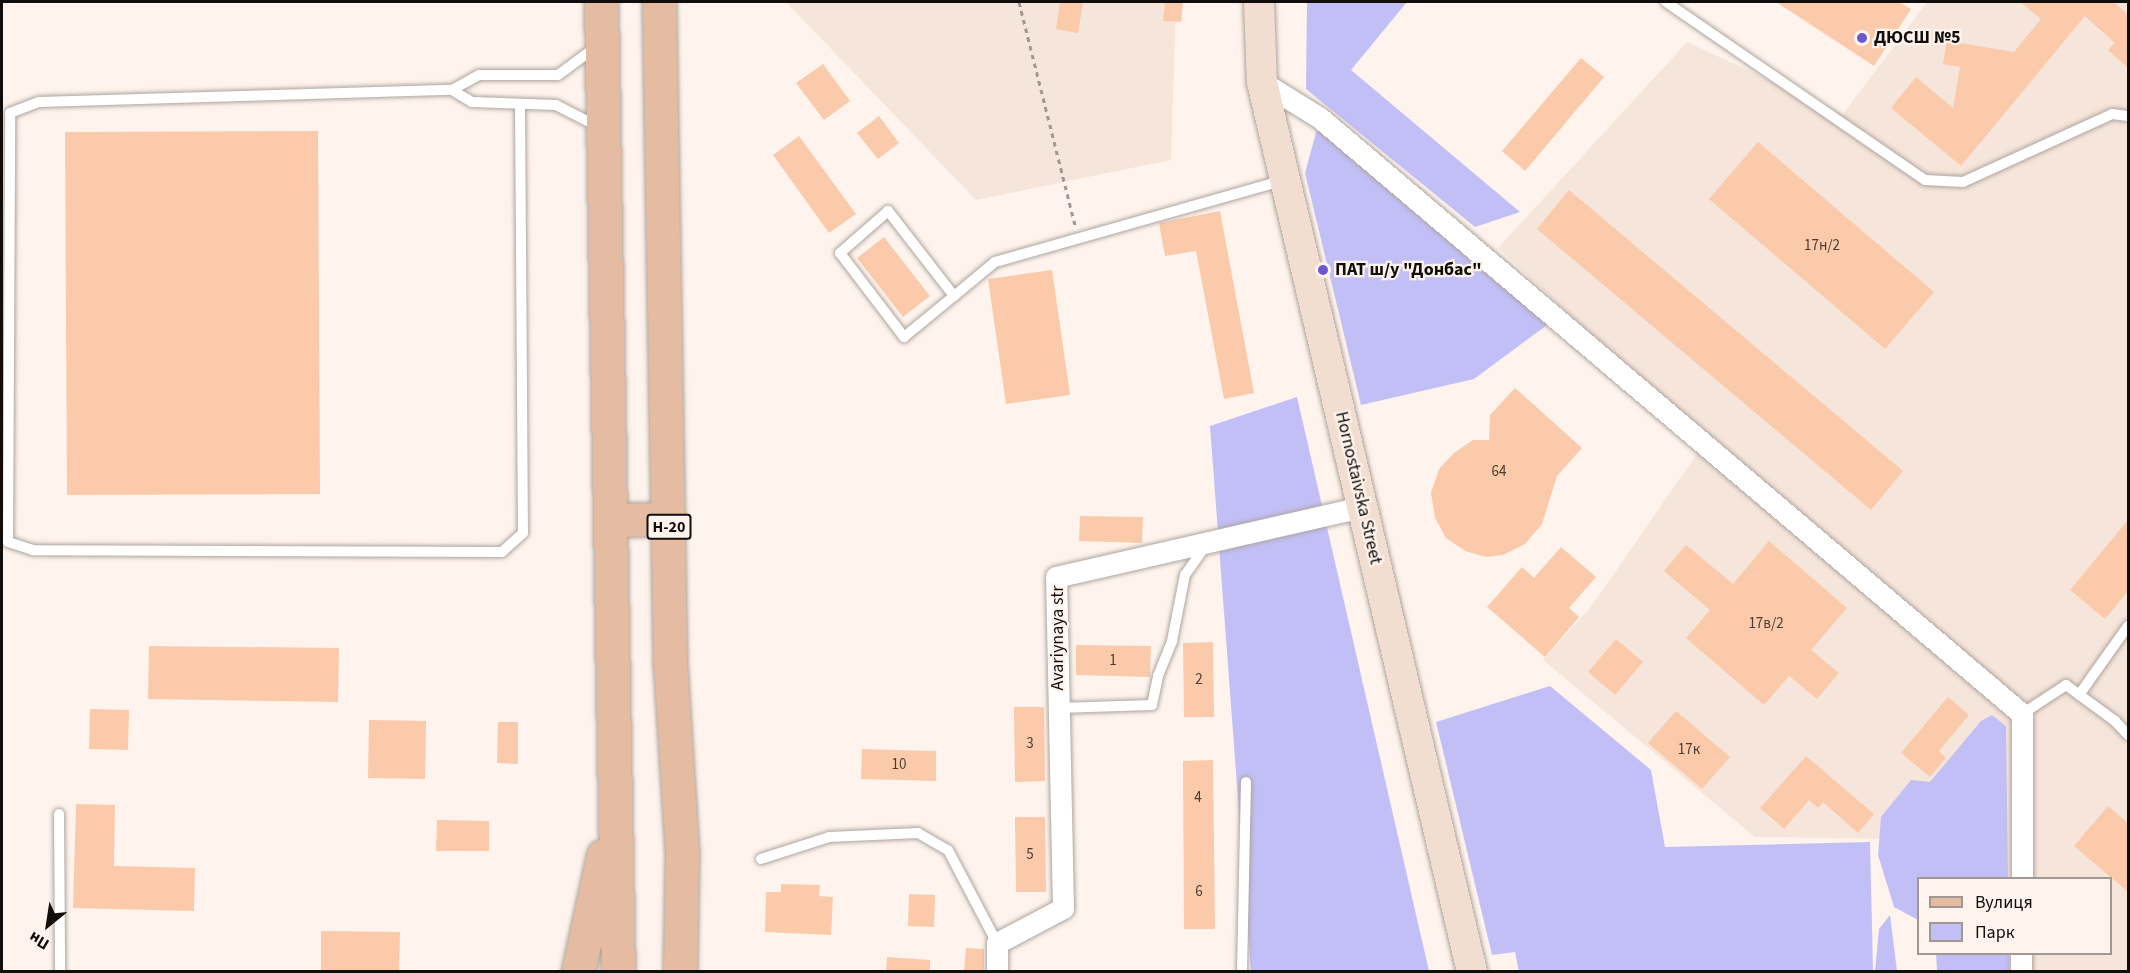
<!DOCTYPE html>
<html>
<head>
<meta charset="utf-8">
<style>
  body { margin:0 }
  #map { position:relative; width:2130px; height:973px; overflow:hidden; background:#fef4ed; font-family:"Source Sans 3",sans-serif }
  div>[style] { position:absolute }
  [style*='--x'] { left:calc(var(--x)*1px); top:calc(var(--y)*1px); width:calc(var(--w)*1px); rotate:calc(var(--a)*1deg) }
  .built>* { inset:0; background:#f6e5da }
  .green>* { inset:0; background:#c2bff7 }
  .building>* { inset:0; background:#fbcaaa }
  .path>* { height:3px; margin-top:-1.5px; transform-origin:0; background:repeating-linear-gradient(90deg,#9e9792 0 4.5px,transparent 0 9px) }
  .roads { filter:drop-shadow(0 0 2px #aea59f) drop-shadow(0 0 2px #aea59f) }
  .service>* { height:10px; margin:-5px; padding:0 5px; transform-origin:5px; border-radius:5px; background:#fff }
  .minor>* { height:21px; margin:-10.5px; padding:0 10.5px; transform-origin:10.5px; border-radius:10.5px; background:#fff }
  .secondary>* { height:30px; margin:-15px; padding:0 15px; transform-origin:15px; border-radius:15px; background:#f2ded0 }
  .primary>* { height:33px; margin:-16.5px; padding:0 16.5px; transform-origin:16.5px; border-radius:16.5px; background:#e5bca1 }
  .dots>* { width:16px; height:16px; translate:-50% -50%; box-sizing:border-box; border:3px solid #fef4ed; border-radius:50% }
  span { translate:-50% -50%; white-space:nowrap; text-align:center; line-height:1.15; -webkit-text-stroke:4.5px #fef4ed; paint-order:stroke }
  .number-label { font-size:15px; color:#4b3c33 }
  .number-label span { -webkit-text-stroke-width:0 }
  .shield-label span { padding:2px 4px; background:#fef4ed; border:2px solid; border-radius:4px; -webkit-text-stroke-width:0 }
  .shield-label { font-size:16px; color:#100d0b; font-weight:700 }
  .poi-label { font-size:18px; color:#100d0b; font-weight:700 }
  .left { translate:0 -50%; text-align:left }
  .street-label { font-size:18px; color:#100d0b }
  .frame { position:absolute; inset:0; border:3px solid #100d0b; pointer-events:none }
  .legend { position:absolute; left:1917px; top:877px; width:195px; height:78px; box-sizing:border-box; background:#fef4ed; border:2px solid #9f9893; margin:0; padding:8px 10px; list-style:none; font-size:18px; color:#100d0b }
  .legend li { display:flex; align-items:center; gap:12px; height:30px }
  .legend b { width:30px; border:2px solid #9f9893 }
  .north { position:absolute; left:18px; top:895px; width:60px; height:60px; -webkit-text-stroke:4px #fef4ed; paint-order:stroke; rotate:210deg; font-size:16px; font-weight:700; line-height:24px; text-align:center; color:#100d0b }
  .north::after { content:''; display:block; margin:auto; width:21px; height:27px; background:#100d0b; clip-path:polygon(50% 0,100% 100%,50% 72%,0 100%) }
</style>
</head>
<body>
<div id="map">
  <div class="built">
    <i style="clip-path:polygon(786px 2px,1176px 2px,1171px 160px,976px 200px)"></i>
    <i style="clip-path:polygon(1927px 2px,2128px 2px,2128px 971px,1987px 971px,1974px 954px,2110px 954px,2110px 878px,1921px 878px,1893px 839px,1755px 837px,1543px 660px,1590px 608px,1706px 441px,1498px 248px,1687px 42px,1843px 114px)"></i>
  </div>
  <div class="green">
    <i style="clip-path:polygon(1307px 2px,1407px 2px,1351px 70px,1520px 212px,1475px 227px,1306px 89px)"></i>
    <i style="clip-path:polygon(1320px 118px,1558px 317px,1474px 379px,1361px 405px,1305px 173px)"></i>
    <i style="clip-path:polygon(1297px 397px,1429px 971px,1251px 971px,1210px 426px)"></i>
    <i style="clip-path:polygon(1550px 686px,1651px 770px,1665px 847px,1870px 842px,1873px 971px,1519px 972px,1515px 952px,1492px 955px,1436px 722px)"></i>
    <i style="clip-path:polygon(1992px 715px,2006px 726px,2008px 878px,1918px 878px,1918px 920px,1894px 907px,1878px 855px,1881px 817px,1911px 780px,1930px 782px,1981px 721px)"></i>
    <i style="clip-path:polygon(1890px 915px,1897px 971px,1875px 971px,1879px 929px)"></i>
    <i style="clip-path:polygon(1936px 954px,2009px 954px,2009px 971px,1937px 971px)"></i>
  </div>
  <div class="building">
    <i style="clip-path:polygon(1060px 2px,1083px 2px,1078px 33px,1056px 29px)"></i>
    <i style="clip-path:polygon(1165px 2px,1183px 2px,1181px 22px,1163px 21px)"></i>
    <i style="clip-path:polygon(1776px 2px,1899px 2px,1911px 9px,1874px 66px)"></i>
    <i style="clip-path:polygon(2020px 2px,2114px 2px,2128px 15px,2128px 68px,2108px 50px,2115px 43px,2085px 16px,1961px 166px,1891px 108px,1916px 77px,1953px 108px,1960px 67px,1943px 64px,1947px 41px,2014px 52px,2041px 19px)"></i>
    <i style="clip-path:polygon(1581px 58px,1604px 77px,1525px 171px,1502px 151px)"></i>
    <i style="clip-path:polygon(823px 64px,850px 101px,824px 120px,796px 83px)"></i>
    <i style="clip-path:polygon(879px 116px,899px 143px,878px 159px,857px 133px)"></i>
    <i style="clip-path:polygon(318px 131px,320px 494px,67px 495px,65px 132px)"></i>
    <i style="clip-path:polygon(799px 136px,856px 214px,829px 233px,773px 155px)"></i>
    <i style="clip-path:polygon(1758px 142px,1934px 292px,1885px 349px,1709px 199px)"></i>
    <i style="clip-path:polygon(1569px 190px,1903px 471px,1871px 510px,1537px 229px)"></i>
    <i style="clip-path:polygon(1220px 211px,1254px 393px,1224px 399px,1196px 251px,1165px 256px,1159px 223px)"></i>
    <i style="clip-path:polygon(884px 237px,930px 296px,903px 317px,857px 258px)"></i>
    <i style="clip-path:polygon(1052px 270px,1070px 395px,1006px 404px,988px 279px)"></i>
    <i style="clip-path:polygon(1515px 388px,1582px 448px,1557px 476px,1542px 524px,1525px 544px,1503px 555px,1486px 557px,1465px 551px,1446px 538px,1435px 518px,1431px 493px,1439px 469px,1454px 453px,1473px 440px,1489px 440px,1490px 415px)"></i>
    <i style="clip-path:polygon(1080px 516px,1143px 517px,1142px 543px,1079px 541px)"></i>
    <i style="clip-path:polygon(2128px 520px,2128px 591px,2105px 619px,2070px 590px)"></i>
    <i style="clip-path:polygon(1769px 541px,1847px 608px,1811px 650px,1839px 673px,1817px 699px,1789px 676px,1764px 705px,1686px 638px,1710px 610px,1664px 571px,1686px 545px,1733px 584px)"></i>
    <i style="clip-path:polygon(1561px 547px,1596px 577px,1569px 608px,1579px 617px,1545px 657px,1487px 607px,1522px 567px,1534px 578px)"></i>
    <i style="clip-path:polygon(1616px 639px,1643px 662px,1615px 695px,1588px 672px)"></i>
    <i style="clip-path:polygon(1213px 642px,1214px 717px,1184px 717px,1183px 643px)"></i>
    <i style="clip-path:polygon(1076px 645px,1151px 646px,1150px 677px,1076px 675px)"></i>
    <i style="clip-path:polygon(149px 646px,339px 648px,338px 702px,148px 699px)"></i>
    <i style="clip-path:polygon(1948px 697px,1969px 715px,1939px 751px,1946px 758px,1930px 777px,1901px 753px)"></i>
    <i style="clip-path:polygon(1014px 707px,1044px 707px,1045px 781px,1015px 782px)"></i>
    <i style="clip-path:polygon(90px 709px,129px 710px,128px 750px,89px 749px)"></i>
    <i style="clip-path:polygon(1676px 711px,1730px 757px,1702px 789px,1648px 743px)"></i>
    <i style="clip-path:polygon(369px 720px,426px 721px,425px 779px,368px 778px)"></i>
    <i style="clip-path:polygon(498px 722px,518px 722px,518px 764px,497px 763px)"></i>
    <i style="clip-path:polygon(862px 749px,936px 751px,936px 781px,861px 779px)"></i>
    <i style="clip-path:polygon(1806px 756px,1874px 814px,1858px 833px,1823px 802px,1818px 808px,1809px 800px,1784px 829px,1760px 808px)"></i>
    <i style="clip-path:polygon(1213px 760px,1215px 929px,1184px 929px,1183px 761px)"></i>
    <i style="clip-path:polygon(76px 804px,115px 805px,114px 866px,195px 868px,194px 911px,73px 908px)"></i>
    <i style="clip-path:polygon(2108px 806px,2128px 823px,2128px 892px,2074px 846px)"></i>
    <i style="clip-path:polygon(1015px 817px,1045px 817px,1046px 892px,1016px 892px)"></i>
    <i style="clip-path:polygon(437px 820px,489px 821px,489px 851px,436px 851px)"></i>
    <i style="clip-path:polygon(781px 884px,820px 885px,819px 896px,833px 897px,831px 935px,765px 932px,766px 892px,781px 892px)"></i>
    <i style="clip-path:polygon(909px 894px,935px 895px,934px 927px,908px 926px)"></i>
    <i style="clip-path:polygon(321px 931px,400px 932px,399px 972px,321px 972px)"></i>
    <i style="clip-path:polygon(966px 948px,984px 949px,984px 972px,964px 972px)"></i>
    <i style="clip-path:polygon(887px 957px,930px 960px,930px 972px,886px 972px)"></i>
  </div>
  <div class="path">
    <i style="--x:1019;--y:2;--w:230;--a:75.9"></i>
  </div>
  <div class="roads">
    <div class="service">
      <i style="--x:1666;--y:2;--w:314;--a:34.5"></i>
      <i style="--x:1925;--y:180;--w:38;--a:3"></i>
      <i style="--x:1963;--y:182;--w:164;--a:-24.5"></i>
      <i style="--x:2112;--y:114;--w:16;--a:7"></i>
      <i style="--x:452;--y:90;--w:23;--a:31"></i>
      <i style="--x:472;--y:102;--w:84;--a:2"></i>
      <i style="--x:556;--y:105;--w:48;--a:27.1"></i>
      <i style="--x:520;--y:104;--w:429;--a:89.6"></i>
      <i style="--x:523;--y:533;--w:28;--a:138"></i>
      <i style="--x:502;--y:552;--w:469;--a:-179.8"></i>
      <i style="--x:33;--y:550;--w:26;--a:-162"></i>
      <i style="--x:8;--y:542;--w:429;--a:-89.7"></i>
      <i style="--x:10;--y:113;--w:31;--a:-21"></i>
      <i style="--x:39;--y:102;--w:413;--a:-1.7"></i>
      <i style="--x:452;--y:90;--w:31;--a:-29"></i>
      <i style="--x:479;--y:75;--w:79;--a:0"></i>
      <i style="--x:558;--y:75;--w:47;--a:-36.4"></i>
      <i style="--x:954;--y:296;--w:108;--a:-127.8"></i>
      <i style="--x:888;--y:211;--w:64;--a:138.8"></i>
      <i style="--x:840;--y:253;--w:106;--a:52.7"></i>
      <i style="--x:904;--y:337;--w:65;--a:-39.4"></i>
      <i style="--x:954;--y:296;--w:53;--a:-39.7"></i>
      <i style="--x:995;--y:262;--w:301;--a:-15.8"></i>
      <i style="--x:2079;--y:695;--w:85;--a:-54.6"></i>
      <i style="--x:1059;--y:708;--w:93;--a:-1.8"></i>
      <i style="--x:1152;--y:705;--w:30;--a:-78"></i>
      <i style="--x:1158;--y:676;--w:38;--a:-68"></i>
      <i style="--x:1172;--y:641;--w:67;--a:-78.9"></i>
      <i style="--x:1185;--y:575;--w:39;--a:-55"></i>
      <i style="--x:2022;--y:714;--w:53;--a:-33.4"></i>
      <i style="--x:2066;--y:685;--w:61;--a:36.3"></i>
      <i style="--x:2115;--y:721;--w:19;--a:47"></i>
      <i style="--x:59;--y:814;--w:158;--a:89.6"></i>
      <i style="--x:761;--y:859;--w:71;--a:-17.9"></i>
      <i style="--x:829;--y:837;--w:89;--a:-2.6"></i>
      <i style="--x:918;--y:833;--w:34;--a:30"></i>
      <i style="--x:948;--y:850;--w:105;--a:62.2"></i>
      <i style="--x:1242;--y:972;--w:190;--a:-88.8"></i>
    </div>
    <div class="minor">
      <i style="--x:1262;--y:82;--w:68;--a:31.8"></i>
      <i style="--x:1320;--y:118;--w:921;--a:40.33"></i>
      <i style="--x:2022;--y:714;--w:164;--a:90"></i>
      <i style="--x:997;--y:972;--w:29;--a:-90"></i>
      <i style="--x:997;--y:943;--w:75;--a:-27.9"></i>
      <i style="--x:1063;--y:908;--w:331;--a:-91.2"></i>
      <i style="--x:1056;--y:577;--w:314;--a:-12.9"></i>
      <i style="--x:2021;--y:972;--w:18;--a:-90"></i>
    </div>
    <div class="secondary">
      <i style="--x:1259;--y:2;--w:80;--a:87.9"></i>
      <i style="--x:1262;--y:82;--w:914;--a:76.72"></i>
    </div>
    <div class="primary">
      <i style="--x:601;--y:2;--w:970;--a:89"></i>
      <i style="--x:659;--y:2;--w:660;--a:89.05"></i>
      <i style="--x:670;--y:662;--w:192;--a:86.4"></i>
      <i style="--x:682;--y:854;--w:118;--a:91"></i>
      <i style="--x:612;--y:520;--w:57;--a:-1"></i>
      <i style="--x:578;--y:972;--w:119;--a:-77.8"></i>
    </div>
  </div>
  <div class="dots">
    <i style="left:1862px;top:38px;background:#6d57d1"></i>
    <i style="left:1323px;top:270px;background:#6d57d1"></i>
  </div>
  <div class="number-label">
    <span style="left:1822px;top:246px">17н/2</span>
    <span style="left:1499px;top:472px">64</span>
    <span style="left:1766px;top:624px">17в/2</span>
    <span style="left:1113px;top:661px">1</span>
    <span style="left:1199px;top:680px">2</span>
    <span style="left:1030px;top:744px">3</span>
    <span style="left:1689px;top:750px">17к</span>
    <span style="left:899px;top:765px">10</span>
    <span style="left:1198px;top:798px">4</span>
    <span style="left:1030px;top:855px">5</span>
    <span style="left:1199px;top:892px">6</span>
  </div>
  <div class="shield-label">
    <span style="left:669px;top:527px">Н-20</span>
  </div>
  <div class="poi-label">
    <span class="left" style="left:1874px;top:38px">ДЮСШ №5</span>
    <span class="left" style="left:1335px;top:270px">ПАТ ш/у "Донбас"</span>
  </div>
  <div class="street-label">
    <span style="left:1358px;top:488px;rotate:77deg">Hornostaivska Street</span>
    <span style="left:1058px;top:638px;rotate:-90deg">Avariynaya str</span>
  </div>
  <div class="frame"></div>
  <ul class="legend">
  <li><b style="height:8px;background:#e5bca1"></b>Вулиця</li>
  <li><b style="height:16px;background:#c2bff7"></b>Парк</li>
  </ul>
  <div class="north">Пн</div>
</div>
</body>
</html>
